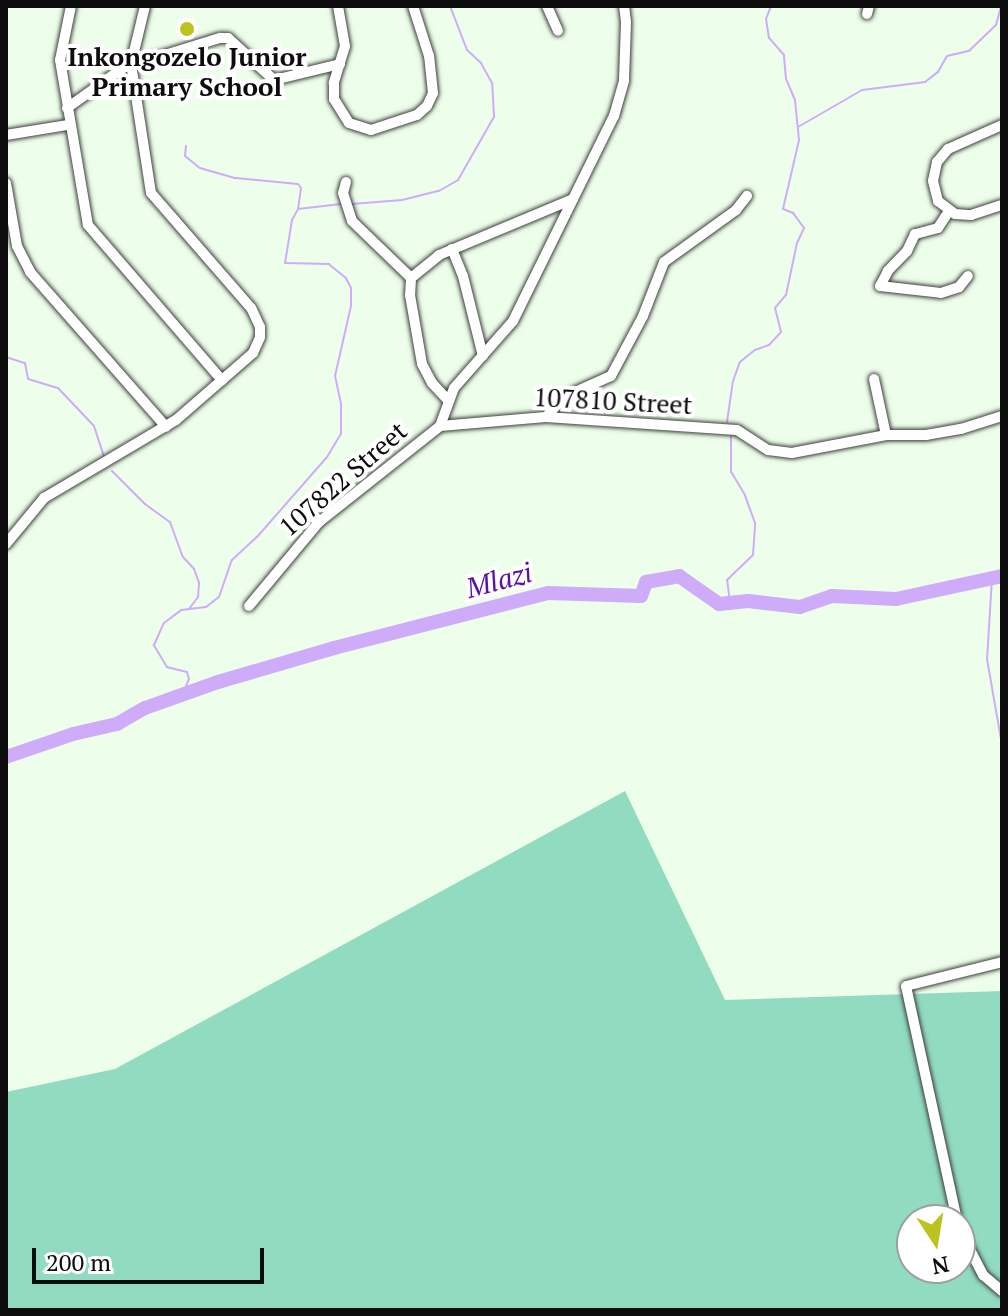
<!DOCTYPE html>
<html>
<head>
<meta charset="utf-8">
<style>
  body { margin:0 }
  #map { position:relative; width:1008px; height:1316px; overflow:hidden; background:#edffea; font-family:"PT Serif",serif }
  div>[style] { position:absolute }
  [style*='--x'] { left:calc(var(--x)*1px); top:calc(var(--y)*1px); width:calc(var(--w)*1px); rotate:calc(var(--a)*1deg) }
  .forest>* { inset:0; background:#91dcc0 }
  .stream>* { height:2px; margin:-1px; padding:0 1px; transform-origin:1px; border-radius:1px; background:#cfacf9 }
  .river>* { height:14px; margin:-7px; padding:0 7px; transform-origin:7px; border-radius:7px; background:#cfacf9 }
  .roads { filter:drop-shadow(0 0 2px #3f3f3f) drop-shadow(0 0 2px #3f3f3f) }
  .minor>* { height:10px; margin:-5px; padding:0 5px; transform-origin:5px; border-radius:5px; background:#fff }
  .dots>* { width:22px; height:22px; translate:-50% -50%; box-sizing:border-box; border:4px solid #fff; border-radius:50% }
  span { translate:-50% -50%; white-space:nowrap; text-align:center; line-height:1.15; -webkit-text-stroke:8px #fff; paint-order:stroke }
  .poi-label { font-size:26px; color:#0c0c0c; font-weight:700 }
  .street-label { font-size:26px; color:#0c0c0c }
  .water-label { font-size:28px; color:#5c10a3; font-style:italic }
  .frame { position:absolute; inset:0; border:8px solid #0c0c0c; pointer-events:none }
  .north { position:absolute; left:896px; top:1204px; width:80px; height:80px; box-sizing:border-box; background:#fff; border:2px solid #9e9e9e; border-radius:50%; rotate:168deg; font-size:22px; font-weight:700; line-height:32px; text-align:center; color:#0c0c0c }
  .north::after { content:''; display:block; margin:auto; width:28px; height:36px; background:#bcc21e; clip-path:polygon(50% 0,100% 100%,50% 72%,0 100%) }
  .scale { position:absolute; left:32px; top:1248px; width:232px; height:36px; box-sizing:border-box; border:4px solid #0c0c0c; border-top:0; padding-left:10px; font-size:24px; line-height:28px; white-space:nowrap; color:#0c0c0c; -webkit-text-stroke:6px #fff; paint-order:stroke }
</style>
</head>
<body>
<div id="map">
  <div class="forest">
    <i style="clip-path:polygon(evenodd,625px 791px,725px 1000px,1002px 991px,1002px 1310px,6px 1310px,6px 1092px,115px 1069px,625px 791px,912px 1220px,960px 1220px,960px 1268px,912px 1268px,912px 1220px)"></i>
  </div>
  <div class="stream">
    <i style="--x:798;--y:127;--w:74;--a:-30"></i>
    <i style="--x:862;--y:90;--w:64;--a:-7.2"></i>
    <i style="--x:925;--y:82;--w:16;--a:-38"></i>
    <i style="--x:938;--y:72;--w:18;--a:-61"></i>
    <i style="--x:947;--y:56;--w:23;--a:-13"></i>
    <i style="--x:969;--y:51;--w:37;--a:-44"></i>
    <i style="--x:996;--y:25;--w:20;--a:-75"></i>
    <i style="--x:186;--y:146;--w:10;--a:96"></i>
    <i style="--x:185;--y:156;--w:19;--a:39"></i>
    <i style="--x:200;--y:168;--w:37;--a:16"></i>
    <i style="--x:236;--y:178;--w:62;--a:5.5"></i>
    <i style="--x:298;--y:184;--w:5;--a:53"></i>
    <i style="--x:301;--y:188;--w:21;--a:98"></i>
    <i style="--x:352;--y:204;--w:50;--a:-4.6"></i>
    <i style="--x:402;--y:200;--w:38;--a:-14"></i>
    <i style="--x:439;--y:191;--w:22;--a:-30"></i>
    <i style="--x:458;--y:180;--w:73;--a:-60.3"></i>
    <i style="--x:494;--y:117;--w:34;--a:-93"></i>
    <i style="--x:492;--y:83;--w:23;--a:-119"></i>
    <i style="--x:481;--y:63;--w:19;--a:-137"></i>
    <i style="--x:467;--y:50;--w:47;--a:-111.1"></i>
    <i style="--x:6;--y:357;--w:20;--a:18"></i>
    <i style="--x:25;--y:363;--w:16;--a:79"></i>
    <i style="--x:28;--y:379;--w:31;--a:17"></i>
    <i style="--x:58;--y:388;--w:52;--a:46.5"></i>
    <i style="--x:94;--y:426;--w:32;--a:72"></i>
    <i style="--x:727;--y:422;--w:41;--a:-81.7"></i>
    <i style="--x:733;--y:381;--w:20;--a:-70"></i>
    <i style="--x:740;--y:362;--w:19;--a:-39"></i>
    <i style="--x:755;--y:350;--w:15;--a:-20"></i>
    <i style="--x:769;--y:345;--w:18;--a:-47"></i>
    <i style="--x:781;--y:332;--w:25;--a:-104"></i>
    <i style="--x:775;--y:308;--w:17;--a:-50"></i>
    <i style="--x:786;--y:295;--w:53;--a:-78.1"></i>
    <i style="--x:797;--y:243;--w:17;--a:-65"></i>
    <i style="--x:804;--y:228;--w:19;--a:-126"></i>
    <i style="--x:793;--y:213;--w:11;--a:-158"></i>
    <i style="--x:783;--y:209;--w:71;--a:-76.9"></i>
    <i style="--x:799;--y:140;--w:40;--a:-95.7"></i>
    <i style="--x:795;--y:100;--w:23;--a:-113"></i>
    <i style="--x:786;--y:79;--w:24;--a:-95"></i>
    <i style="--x:784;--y:55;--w:23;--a:-131"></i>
    <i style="--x:769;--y:38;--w:19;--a:-99"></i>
    <i style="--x:766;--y:19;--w:14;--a:-69"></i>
    <i style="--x:112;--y:471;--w:47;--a:45"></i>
    <i style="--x:145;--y:504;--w:31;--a:36"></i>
    <i style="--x:170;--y:522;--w:37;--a:70"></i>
    <i style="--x:183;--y:557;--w:16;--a:47"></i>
    <i style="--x:194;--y:569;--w:15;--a:70"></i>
    <i style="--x:199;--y:583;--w:14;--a:94"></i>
    <i style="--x:198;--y:597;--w:15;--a:127"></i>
    <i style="--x:992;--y:578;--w:81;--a:93.5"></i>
    <i style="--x:987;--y:659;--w:87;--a:80.1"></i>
    <i style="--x:730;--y:603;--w:23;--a:-97"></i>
    <i style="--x:727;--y:580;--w:36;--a:-44"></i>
    <i style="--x:753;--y:555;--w:32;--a:-86"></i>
    <i style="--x:755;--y:523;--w:30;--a:-110"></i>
    <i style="--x:745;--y:495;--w:27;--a:-121"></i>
    <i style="--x:731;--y:472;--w:39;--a:-90"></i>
    <i style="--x:182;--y:696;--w:18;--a:-68"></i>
    <i style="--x:189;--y:679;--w:7;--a:-106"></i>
    <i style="--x:187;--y:672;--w:21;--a:-166"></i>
    <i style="--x:167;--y:667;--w:26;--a:-121"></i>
    <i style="--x:154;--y:645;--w:24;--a:-66"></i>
    <i style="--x:164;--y:623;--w:21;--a:-37"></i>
    <i style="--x:181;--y:610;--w:25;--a:-7"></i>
    <i style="--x:206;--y:607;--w:16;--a:-38"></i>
    <i style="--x:219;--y:597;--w:39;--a:-71"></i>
    <i style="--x:232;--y:560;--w:34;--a:-43"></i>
    <i style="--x:257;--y:537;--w:106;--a:-48.8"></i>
    <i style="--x:327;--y:457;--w:27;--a:-59"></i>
    <i style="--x:341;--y:434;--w:30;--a:-90"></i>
    <i style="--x:341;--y:404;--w:29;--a:-102"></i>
    <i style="--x:335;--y:376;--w:72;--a:-77.1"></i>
    <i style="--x:351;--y:306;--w:18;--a:-90"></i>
    <i style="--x:351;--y:288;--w:11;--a:-117"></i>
    <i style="--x:346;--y:278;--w:22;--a:-141"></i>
    <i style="--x:329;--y:264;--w:44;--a:-178.7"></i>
    <i style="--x:285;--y:263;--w:44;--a:-80.8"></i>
    <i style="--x:292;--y:220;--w:13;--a:-61"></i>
    <i style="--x:298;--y:209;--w:43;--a:-6.6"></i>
  </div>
  <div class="river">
    <i style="--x:6;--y:757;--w:71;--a:-18.9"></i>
    <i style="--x:73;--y:734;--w:45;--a:-12.8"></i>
    <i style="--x:117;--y:724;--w:32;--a:-30"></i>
    <i style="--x:145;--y:708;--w:77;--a:-19.6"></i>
    <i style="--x:218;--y:682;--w:121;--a:-16.3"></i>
    <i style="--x:334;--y:648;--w:221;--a:-14.4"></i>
    <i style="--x:548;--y:593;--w:93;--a:1.8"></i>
    <i style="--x:641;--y:596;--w:15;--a:-70"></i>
    <i style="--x:646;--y:582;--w:34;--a:-10"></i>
    <i style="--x:679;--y:576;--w:49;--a:35"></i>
    <i style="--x:719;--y:604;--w:29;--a:-6"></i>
    <i style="--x:748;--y:601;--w:52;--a:6.6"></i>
    <i style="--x:800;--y:607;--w:34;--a:-19"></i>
    <i style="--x:832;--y:596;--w:64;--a:2.7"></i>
    <i style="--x:896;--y:599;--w:108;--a:-12.2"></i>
  </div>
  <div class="roads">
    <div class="minor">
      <i style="--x:71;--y:6;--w:55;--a:101.5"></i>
      <i style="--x:60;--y:60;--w:167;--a:80.4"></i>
      <i style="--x:88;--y:225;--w:205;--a:49.2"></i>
      <i style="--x:338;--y:6;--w:41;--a:80.1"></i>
      <i style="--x:345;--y:46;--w:39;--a:107"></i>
      <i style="--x:334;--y:83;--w:16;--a:90"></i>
      <i style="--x:334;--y:99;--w:28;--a:58"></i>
      <i style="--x:349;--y:123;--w:23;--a:18"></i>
      <i style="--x:371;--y:130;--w:48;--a:-18.1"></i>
      <i style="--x:417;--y:115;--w:13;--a:-42"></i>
      <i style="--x:427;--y:106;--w:14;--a:-65"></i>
      <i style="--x:433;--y:93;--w:37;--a:-96"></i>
      <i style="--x:429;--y:56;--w:52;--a:-107.7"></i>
      <i style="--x:547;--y:6;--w:27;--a:66"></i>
      <i style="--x:867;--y:14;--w:8;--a:-76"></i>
      <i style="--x:67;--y:108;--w:69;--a:-35.5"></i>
      <i style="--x:123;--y:68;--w:102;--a:-17.2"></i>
      <i style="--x:220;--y:38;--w:8;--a:0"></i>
      <i style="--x:228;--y:38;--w:62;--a:42.4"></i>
      <i style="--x:274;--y:80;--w:68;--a:-13.6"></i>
      <i style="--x:1002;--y:125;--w:59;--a:156"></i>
      <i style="--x:948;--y:149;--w:17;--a:130"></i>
      <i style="--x:937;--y:162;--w:19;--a:102"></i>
      <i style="--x:933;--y:181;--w:21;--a:76"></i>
      <i style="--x:938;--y:201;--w:21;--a:37"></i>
      <i style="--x:955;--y:214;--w:16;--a:4"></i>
      <i style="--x:971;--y:215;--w:33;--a:-18"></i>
      <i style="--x:6;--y:135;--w:63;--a:-9.2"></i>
      <i style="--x:346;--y:182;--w:11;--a:105"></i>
      <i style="--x:343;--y:193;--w:29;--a:72"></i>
      <i style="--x:352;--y:221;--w:82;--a:44"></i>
      <i style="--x:6;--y:183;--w:64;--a:80.1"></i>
      <i style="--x:17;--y:246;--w:29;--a:63"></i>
      <i style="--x:30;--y:272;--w:206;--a:48.7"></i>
      <i style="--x:949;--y:211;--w:20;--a:123"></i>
      <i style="--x:938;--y:228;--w:24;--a:165"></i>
      <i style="--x:915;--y:234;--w:19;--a:115"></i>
      <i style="--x:907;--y:251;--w:28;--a:134"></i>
      <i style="--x:888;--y:271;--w:17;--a:118"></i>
      <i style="--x:880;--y:286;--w:61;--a:6.5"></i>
      <i style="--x:941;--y:293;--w:19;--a:-18"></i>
      <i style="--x:959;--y:287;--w:14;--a:-51"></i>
      <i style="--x:452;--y:249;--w:29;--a:68"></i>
      <i style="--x:463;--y:276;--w:82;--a:76"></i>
      <i style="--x:411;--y:278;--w:36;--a:-39"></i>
      <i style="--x:439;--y:255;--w:145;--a:-22.7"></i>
      <i style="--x:411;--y:278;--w:17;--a:93"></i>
      <i style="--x:410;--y:295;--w:70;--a:80.1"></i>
      <i style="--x:422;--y:364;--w:21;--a:62"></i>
      <i style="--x:432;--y:383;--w:23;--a:47"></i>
      <i style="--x:874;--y:379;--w:57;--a:77.9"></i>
      <i style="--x:546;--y:417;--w:27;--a:-48"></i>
      <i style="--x:564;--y:397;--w:51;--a:-24.1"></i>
      <i style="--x:611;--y:376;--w:68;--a:-61.9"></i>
      <i style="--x:643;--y:316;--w:58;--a:-68.7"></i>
      <i style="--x:664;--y:262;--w:89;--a:-35.8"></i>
      <i style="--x:736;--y:210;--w:18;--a:-52"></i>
      <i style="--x:440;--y:426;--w:40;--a:-69.8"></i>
      <i style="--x:454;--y:388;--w:89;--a:-48.6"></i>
      <i style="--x:513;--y:321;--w:229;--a:-63.8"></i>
      <i style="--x:614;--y:116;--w:37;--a:-74"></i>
      <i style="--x:624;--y:80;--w:58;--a:-88"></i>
      <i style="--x:626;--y:22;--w:16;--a:-97"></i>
      <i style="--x:6;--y:544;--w:60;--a:-50.4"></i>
      <i style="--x:44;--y:498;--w:153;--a:-30.6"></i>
      <i style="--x:176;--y:420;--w:102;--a:-41"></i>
      <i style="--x:253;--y:353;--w:17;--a:-66"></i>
      <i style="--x:260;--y:337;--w:10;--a:-90"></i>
      <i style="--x:260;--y:327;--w:21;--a:-115"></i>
      <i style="--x:251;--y:308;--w:152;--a:-131"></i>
      <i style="--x:151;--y:193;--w:131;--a:-98.8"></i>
      <i style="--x:131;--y:64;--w:60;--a:-76.4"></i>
      <i style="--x:249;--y:606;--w:109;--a:-50.2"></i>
      <i style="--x:319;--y:522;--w:154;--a:-38.4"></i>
      <i style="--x:440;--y:426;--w:106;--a:-4.9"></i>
      <i style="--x:546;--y:417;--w:191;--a:3.9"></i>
      <i style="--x:737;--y:430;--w:37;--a:33"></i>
      <i style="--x:768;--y:450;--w:24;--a:7"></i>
      <i style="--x:792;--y:453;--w:96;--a:-10.8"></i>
      <i style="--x:886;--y:435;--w:40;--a:0"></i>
      <i style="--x:926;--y:435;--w:36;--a:-10"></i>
      <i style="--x:961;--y:429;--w:43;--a:-17.6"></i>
      <i style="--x:957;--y:1220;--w:239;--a:-102.3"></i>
      <i style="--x:906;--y:986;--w:99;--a:-14"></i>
      <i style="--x:960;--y:1230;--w:51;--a:62.9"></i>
      <i style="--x:983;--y:1275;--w:25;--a:40"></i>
    </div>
  </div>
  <div class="dots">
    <i style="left:187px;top:29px;background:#bcc21e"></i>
  </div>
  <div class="poi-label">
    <span style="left:187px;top:72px">Inkongozelo Junior<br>Primary School</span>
  </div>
  <div class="street-label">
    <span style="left:613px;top:401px;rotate:3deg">107810 Street</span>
    <span style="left:343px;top:479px;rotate:-41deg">107822 Street</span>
  </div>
  <div class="water-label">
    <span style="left:499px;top:580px;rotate:-15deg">Mlazi</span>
  </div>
  <div class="frame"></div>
  <div class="north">N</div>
  <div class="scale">200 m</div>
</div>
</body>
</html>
